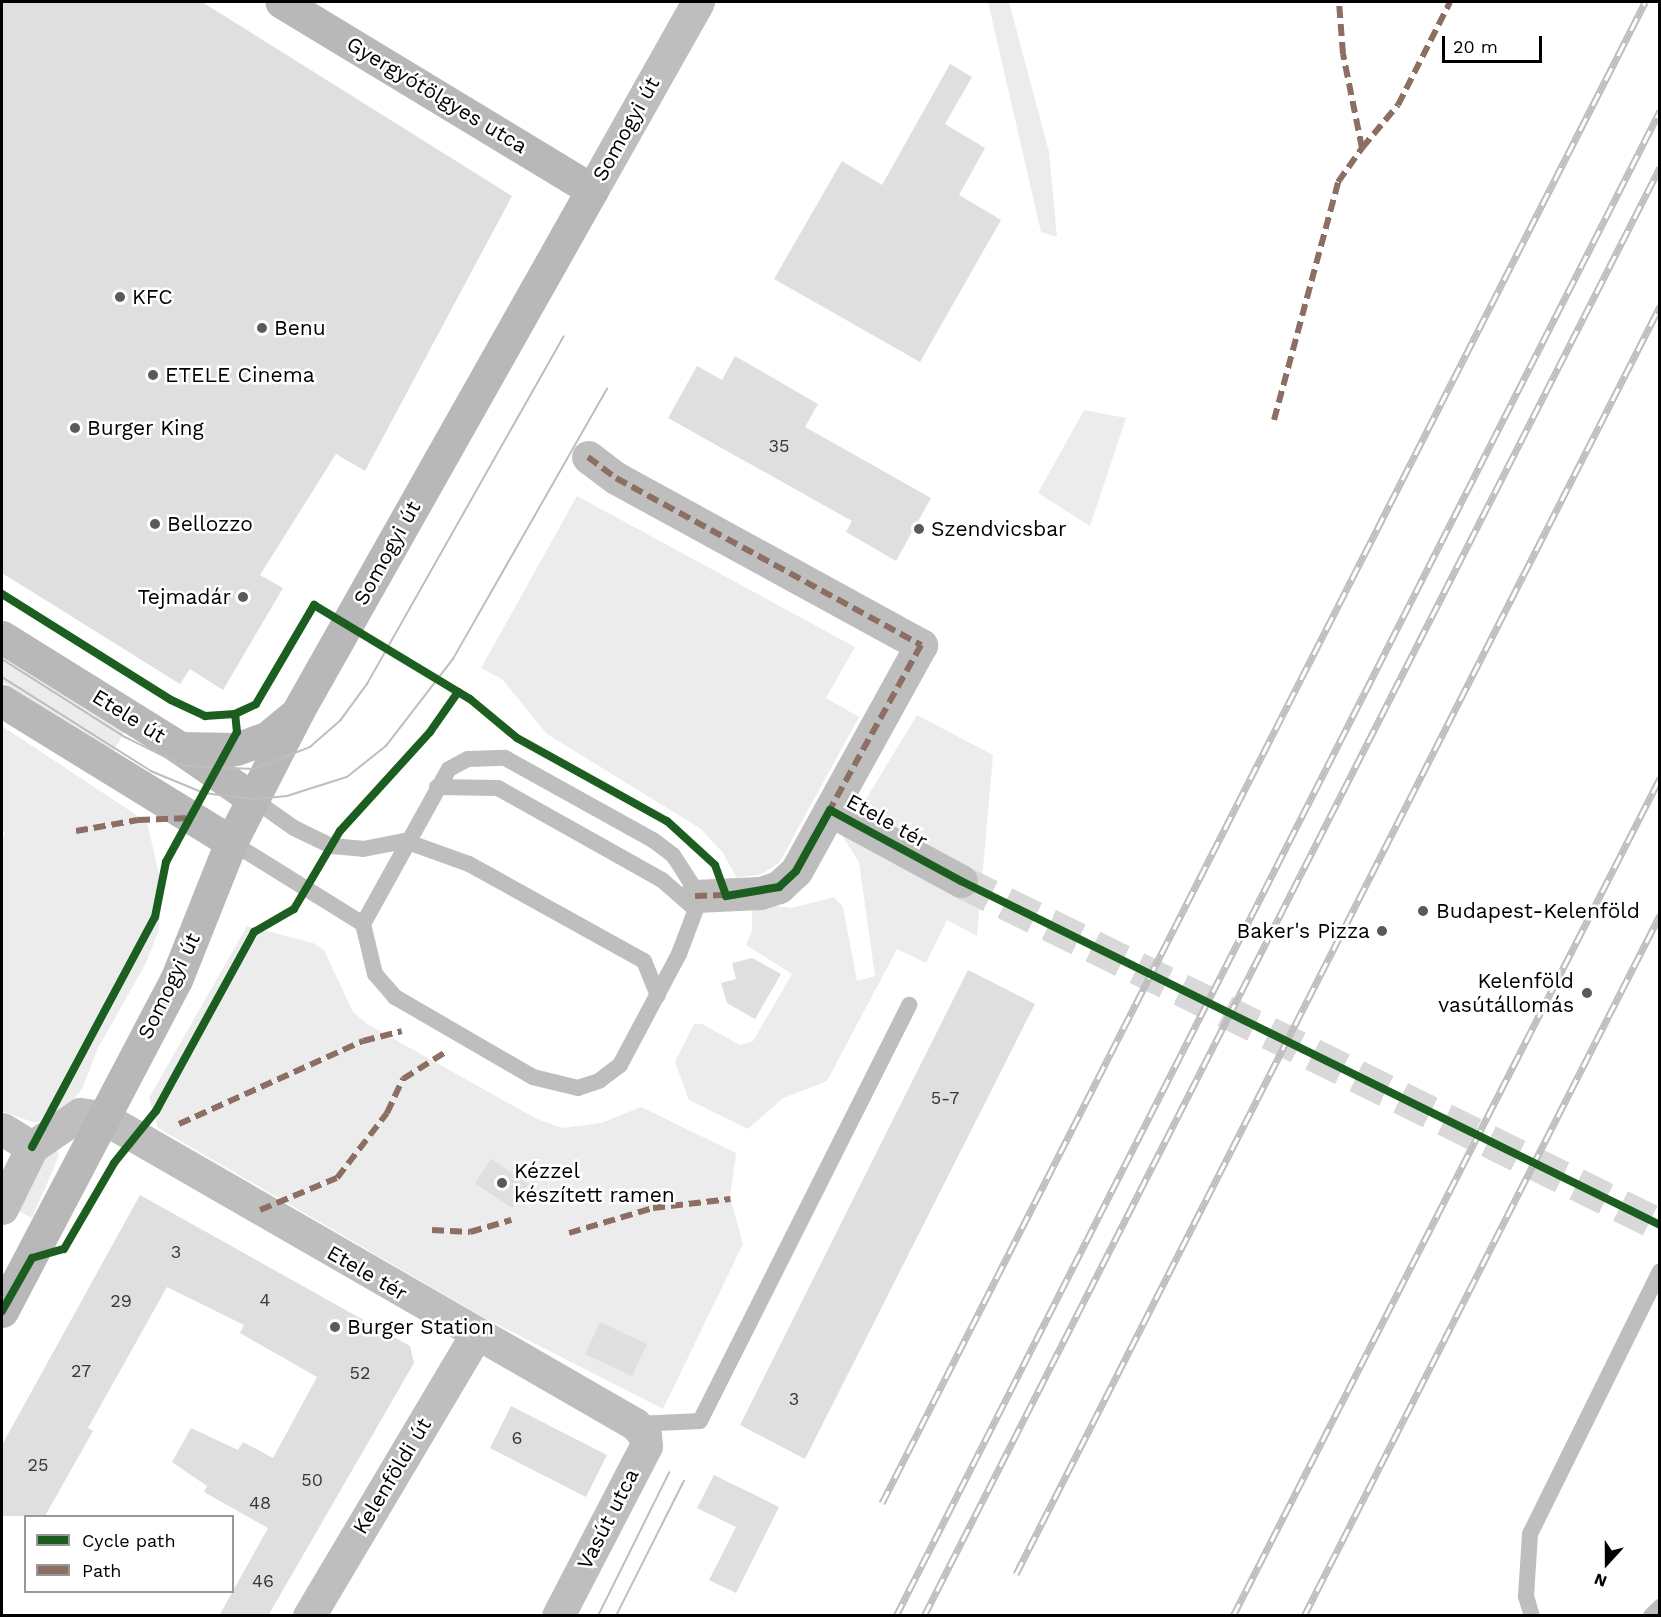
<!DOCTYPE html>
<html>
<head>
<meta charset="utf-8">
<style>
  body { margin:0 }
  #map { position:relative; width:1661px; height:1617px; overflow:hidden; background:#fff; font-family:"Work Sans",sans-serif }
  div>[style] { position:absolute }
  [style*='--x'] { left:calc(var(--x)*1px); top:calc(var(--y)*1px); width:calc(var(--w)*1px); rotate:calc(var(--a)*1deg) }
  .green>* { inset:0; background:#ececec }
  .building>* { inset:0; background:#dfdfdf }
  .street-tunnel>* { height:33px; margin-top:-16.5px; transform-origin:0; background:repeating-linear-gradient(90deg,#d9d9d9 0 33px,transparent 0 49px) }
  .lane>* { height:16px; margin:-8px; padding:0 8px; transform-origin:8px; border-radius:8px; background:#bebebe }
  .street>* { height:33px; margin:-16.5px; padding:0 16.5px; transform-origin:16.5px; border-radius:16.5px; background:#bebebe }
  .secondary>* { height:33px; margin:-16.5px; padding:0 16.5px; transform-origin:16.5px; border-radius:16.5px; background:#b8b8b8 }
  .tram>* { height:1.5px; margin:-0.75px; padding:0 0.75px; transform-origin:0.75px; border-radius:0.75px; background:#bebebe }
  .rail>* { height:7px; margin-top:-3.5px; transform-origin:0; background:repeating-linear-gradient(90deg,#fff 0 14px,#bebebe 0 28px); box-sizing:border-box; border-block:2px solid #bebebe }
  .quiet>* { height:6px; margin-top:-3px; transform-origin:0; background:repeating-linear-gradient(90deg,#8d6e63 0 12px,transparent 0 18px) }
  .cycleway>* { height:8px; margin:-4px; padding:0 4px; transform-origin:4px; border-radius:4px; background:#1b5e20 }
  .dots>* { width:16px; height:16px; translate:-50% -50%; box-sizing:border-box; border:3px solid #fff; border-radius:50% }
  span { translate:-50% -50%; white-space:nowrap; text-align:center; line-height:1.15; -webkit-text-stroke:5px #fff; paint-order:stroke }
  .number-label { font-size:18px; color:#383838 }
  .number-label span { -webkit-text-stroke-width:0 }
  .street-label { font-size:21px; color:#000 }
  .poi-label { font-size:21px; color:#000 }
  .left { translate:0 -50%; text-align:left }
  .right { translate:-100% -50%; text-align:right }
  .frame { position:absolute; inset:0; border:3px solid #000; pointer-events:none }
  .legend { position:absolute; left:24px; top:1515px; width:210px; height:78px; box-sizing:border-box; background:#fff; border:2px solid #999; margin:0; padding:8px 10px; list-style:none; font-size:18px; color:#000 }
  .legend li { display:flex; align-items:center; gap:12px; height:30px }
  .legend b { width:30px; border:2px solid #999 }
  .north { position:absolute; left:1577px; top:1533px; width:60px; height:60px; -webkit-text-stroke:4px #fff; paint-order:stroke; rotate:201deg; font-size:16px; font-weight:700; line-height:24px; text-align:center; color:#000 }
  .north::after { content:''; display:block; margin:auto; width:21px; height:27px; background:#000; clip-path:polygon(50% 0,100% 100%,50% 72%,0 100%) }
  .scale { position:absolute; left:1442px; top:36px; width:100px; height:27px; box-sizing:border-box; border:3px solid #000; border-top:0; padding-left:8px; font-size:18px; line-height:21px; white-space:nowrap; color:#000; -webkit-text-stroke:4px #fff; paint-order:stroke }
</style>
</head>
<body>
<div id="map">
  <div class="green">
    <i style="clip-path:polygon(988px 2px,1009px 2px,1049px 152px,1057px 237px,1041px 232px)"></i>
    <i style="clip-path:polygon(1084px 410px,1126px 418px,1090px 526px,1038px 493px)"></i>
    <i style="clip-path:polygon(577px 496px,855px 647px,826px 698px,859px 717px,779px 863px,762px 874px,737px 878px,723px 853px,701px 829px,547px 734px,502px 679px,481px 668px)"></i>
    <i style="clip-path:polygon(2px 654px,125px 731px,113px 752px,2px 682px)"></i>
    <i style="clip-path:polygon(917px 715px,993px 755px,977px 936px,947px 920px,926px 963px,897px 949px,827px 1081px,783px 1098px,748px 1129px,689px 1100px,675px 1062px,694px 1024px,702px 1024px,740px 1045px,753px 1041px,792px 974px,746px 945px,752px 931px,752px 910px,757px 904px,792px 908px,834px 897px,843px 907px,857px 981px,875px 976px,859px 862px,843px 837px)"></i>
    <i style="clip-path:polygon(2px 726px,147px 822px,163px 892px,158px 932px,146px 963px,98px 1048px,83px 1087px,67px 1109px,35px 1123px,2px 1111px,2px 839px,5px 833px,2px 830px)"></i>
    <i style="clip-path:polygon(247px 926px,313px 943px,324px 950px,353px 1012px,367px 1024px,537px 1119px,562px 1128px,601px 1123px,641px 1107px,736px 1153px,730px 1197px,743px 1244px,663px 1409px,483px 1317px,158px 1128px,149px 1098px)"></i>
    <i style="clip-path:polygon(48px 1147px,57px 1149px,59px 1156px,32px 1218px,13px 1208px)"></i>
  </div>
  <div class="building">
    <i style="clip-path:polygon(2px 2px,202px 2px,512px 196px,365px 471px,336px 454px,260px 575px,283px 588px,223px 690px,190px 669px,180px 684px,2px 573px)"></i>
    <i style="clip-path:polygon(950px 64px,972px 77px,945px 124px,985px 148px,959px 195px,1001px 220px,920px 362px,774px 279px,842px 161px,882px 185px)"></i>
    <i style="clip-path:polygon(735px 356px,818px 404px,805px 427px,931px 498px,896px 561px,846px 532px,852px 521px,668px 418px,697px 366px,722px 380px)"></i>
    <i style="clip-path:polygon(752px 958px,781px 974px,755px 1019px,727px 1003px,721px 983px,736px 979px,732px 963px)"></i>
    <i style="clip-path:polygon(968px 970px,1035px 1004px,805px 1459px,740px 1425px)"></i>
    <i style="clip-path:polygon(491px 1159px,529px 1184px,512px 1208px,475px 1183px)"></i>
    <i style="clip-path:polygon(140px 1195px,410px 1346px,414px 1363px,268px 1616px,219px 1616px,268px 1528px,204px 1492px,207px 1486px,172px 1462px,191px 1428px,238px 1450px,243px 1442px,273px 1458px,317px 1377px,240px 1333px,244px 1325px,167px 1287px,88px 1428px,93px 1431px,45px 1516px,2px 1516px,2px 1445px)"></i>
    <i style="clip-path:polygon(600px 1322px,647px 1344px,632px 1376px,585px 1354px)"></i>
    <i style="clip-path:polygon(511px 1406px,607px 1455px,586px 1497px,490px 1448px)"></i>
    <i style="clip-path:polygon(714px 1475px,779px 1507px,736px 1593px,709px 1580px,736px 1527px,697px 1508px)"></i>
  </div>
  <div class="street-tunnel">
    <i style="--x:961;--y:881;--w:779;--a:26.2"></i>
  </div>
  <div class="lane">
    <i style="--x:505;--y:758;--w:169;--a:29"></i>
    <i style="--x:653;--y:840;--w:25;--a:37"></i>
    <i style="--x:673;--y:855;--w:40;--a:57.1"></i>
    <i style="--x:695;--y:889;--w:20;--a:87"></i>
    <i style="--x:696;--y:909;--w:48;--a:110.7"></i>
    <i style="--x:679;--y:954;--w:126;--a:118"></i>
    <i style="--x:620;--y:1065;--w:26;--a:143"></i>
    <i style="--x:599;--y:1081;--w:22;--a:162"></i>
    <i style="--x:578;--y:1088;--w:46;--a:-166.3"></i>
    <i style="--x:533;--y:1077;--w:160;--a:-149.9"></i>
    <i style="--x:395;--y:997;--w:30;--a:-131"></i>
    <i style="--x:375;--y:974;--w:51;--a:-103.5"></i>
    <i style="--x:363;--y:924;--w:177;--a:-61"></i>
    <i style="--x:449;--y:769;--w:21;--a:-28"></i>
    <i style="--x:468;--y:759;--w:37;--a:-2"></i>
    <i style="--x:437;--y:787;--w:61;--a:0.9"></i>
    <i style="--x:498;--y:788;--w:188;--a:29.3"></i>
    <i style="--x:662;--y:880;--w:44;--a:41.3"></i>
    <i style="--x:253;--y:799;--w:50;--a:35.3"></i>
    <i style="--x:294;--y:828;--w:41;--a:25.9"></i>
    <i style="--x:331;--y:846;--w:32;--a:5"></i>
    <i style="--x:363;--y:849;--w:43;--a:-10.8"></i>
    <i style="--x:405;--y:841;--w:68;--a:19.8"></i>
    <i style="--x:469;--y:864;--w:200;--a:29"></i>
    <i style="--x:644;--y:961;--w:37;--a:68"></i>
    <i style="--x:231;--y:842;--w:155;--a:31.8"></i>
    <i style="--x:636;--y:1424;--w:64;--a:-2.7"></i>
    <i style="--x:700;--y:1421;--w:466;--a:-63.3"></i>
    <i style="--x:1532;--y:1616;--w:21;--a:-107"></i>
    <i style="--x:1526;--y:1596;--w:62;--a:-86.3"></i>
    <i style="--x:1530;--y:1534;--w:293;--a:-63.7"></i>
    <i style="--x:1651;--y:1616;--w:13;--a:-45"></i>
  </div>
  <div class="street">
    <i style="--x:592;--y:190;--w:216;--a:-60.6"></i>
    <i style="--x:588;--y:457;--w:35;--a:37"></i>
    <i style="--x:616;--y:478;--w:348;--a:28.7"></i>
    <i style="--x:921;--y:645;--w:258;--a:118.9"></i>
    <i style="--x:796;--y:871;--w:23;--a:137"></i>
    <i style="--x:779;--y:887;--w:20;--a:162"></i>
    <i style="--x:760;--y:893;--w:65;--a:177.4"></i>
    <i style="--x:830;--y:810;--w:149;--a:28.5"></i>
    <i style="--x:2;--y:1129;--w:35;--a:31"></i>
    <i style="--x:2;--y:1208;--w:68;--a:-63.8"></i>
    <i style="--x:32;--y:1147;--w:58;--a:-34.5"></i>
    <i style="--x:80;--y:1114;--w:22;--a:8"></i>
    <i style="--x:102;--y:1117;--w:615;--a:29.94"></i>
    <i style="--x:635;--y:1424;--w:15;--a:48"></i>
    <i style="--x:645;--y:1435;--w:11;--a:85"></i>
    <i style="--x:646;--y:1446;--w:191;--a:117.4"></i>
    <i style="--x:309;--y:1616;--w:326;--a:-59.3"></i>
  </div>
  <div class="secondary">
    <i style="--x:2;--y:637;--w:210;--a:31.9"></i>
    <i style="--x:180;--y:748;--w:89;--a:34.9"></i>
    <i style="--x:2;--y:701;--w:269;--a:31.6"></i>
    <i style="--x:180;--y:748;--w:56;--a:1"></i>
    <i style="--x:236;--y:749;--w:33;--a:-20"></i>
    <i style="--x:267;--y:738;--w:33;--a:-40"></i>
    <i style="--x:2;--y:1311;--w:374;--a:-62.3"></i>
    <i style="--x:176;--y:980;--w:149;--a:-68.3"></i>
    <i style="--x:231;--y:842;--w:147;--a:-62.9"></i>
    <i style="--x:298;--y:711;--w:598;--a:-60.56"></i>
    <i style="--x:592;--y:190;--w:363;--a:-148.8"></i>
  </div>
  <div class="tram">
    <i style="--x:2;--y:659;--w:146;--a:32.4"></i>
    <i style="--x:125;--y:737;--w:66;--a:26.2"></i>
    <i style="--x:184;--y:766;--w:70;--a:2.5"></i>
    <i style="--x:254;--y:769;--w:60;--a:-21.4"></i>
    <i style="--x:310;--y:747;--w:40;--a:-41"></i>
    <i style="--x:340;--y:721;--w:46;--a:-53.9"></i>
    <i style="--x:367;--y:684;--w:399;--a:-60.5"></i>
    <i style="--x:2;--y:677;--w:176;--a:32.2"></i>
    <i style="--x:151;--y:771;--w:57;--a:22.5"></i>
    <i style="--x:204;--y:793;--w:49;--a:7"></i>
    <i style="--x:253;--y:799;--w:34;--a:-5"></i>
    <i style="--x:287;--y:796;--w:63;--a:-17.6"></i>
    <i style="--x:347;--y:777;--w:50;--a:-38.5"></i>
    <i style="--x:386;--y:746;--w:110;--a:-52.4"></i>
    <i style="--x:453;--y:659;--w:311;--a:-60.3"></i>
    <i style="--x:598;--y:1616;--w:160;--a:-63.6"></i>
    <i style="--x:616;--y:1616;--w:151;--a:-63.3"></i>
  </div>
  <div class="rail">
    <i style="--x:882;--y:1503;--w:1684;--a:-63.05"></i>
    <i style="--x:1016;--y:1574;--w:1422;--a:-63.07"></i>
    <i style="--x:896;--y:1616;--w:1688;--a:-63.09"></i>
    <i style="--x:924;--y:1616;--w:1625;--a:-63.07"></i>
    <i style="--x:1233;--y:1616;--w:941;--a:-63"></i>
    <i style="--x:1304;--y:1616;--w:786;--a:-63.08"></i>
  </div>
  <div class="quiet">
    <i style="--x:1362;--y:148;--w:56;--a:-50.1"></i>
    <i style="--x:1398;--y:105;--w:115;--a:-63.2"></i>
    <i style="--x:1274;--y:420;--w:246;--a:-74.9"></i>
    <i style="--x:1338;--y:182;--w:42;--a:-54.8"></i>
    <i style="--x:1362;--y:148;--w:96;--a:-101.4"></i>
    <i style="--x:1343;--y:54;--w:52;--a:-94.4"></i>
    <i style="--x:588;--y:457;--w:35;--a:37"></i>
    <i style="--x:616;--y:478;--w:348;--a:28.7"></i>
    <i style="--x:921;--y:645;--w:192;--a:119"></i>
    <i style="--x:76;--y:831;--w:63;--a:-10.1"></i>
    <i style="--x:138;--y:820;--w:52;--a:-2.2"></i>
    <i style="--x:695;--y:896;--w:36;--a:-2"></i>
    <i style="--x:179;--y:1124;--w:202;--a:-24.3"></i>
    <i style="--x:363;--y:1041;--w:40;--a:-14.4"></i>
    <i style="--x:260;--y:1210;--w:83;--a:-22.6"></i>
    <i style="--x:337;--y:1178;--w:82;--a:-52.4"></i>
    <i style="--x:387;--y:1113;--w:38;--a:-65"></i>
    <i style="--x:403;--y:1079;--w:49;--a:-32.4"></i>
    <i style="--x:432;--y:1230;--w:38;--a:3"></i>
    <i style="--x:470;--y:1232;--w:43;--a:-16.3"></i>
    <i style="--x:569;--y:1233;--w:88;--a:-16.6"></i>
    <i style="--x:653;--y:1208;--w:78;--a:-6.7"></i>
  </div>
  <div class="cycleway">
    <i style="--x:2;--y:594;--w:199;--a:32.1"></i>
    <i style="--x:171;--y:700;--w:38;--a:25"></i>
    <i style="--x:205;--y:716;--w:30;--a:-4"></i>
    <i style="--x:235;--y:714;--w:23;--a:-25"></i>
    <i style="--x:256;--y:704;--w:115;--a:-59.6"></i>
    <i style="--x:314;--y:605;--w:182;--a:31.1"></i>
    <i style="--x:470;--y:699;--w:61;--a:39.7"></i>
    <i style="--x:517;--y:738;--w:171;--a:29"></i>
    <i style="--x:667;--y:821;--w:65;--a:42.5"></i>
    <i style="--x:715;--y:865;--w:33;--a:70"></i>
    <i style="--x:726;--y:896;--w:54;--a:-9.6"></i>
    <i style="--x:779;--y:887;--w:23;--a:-43"></i>
    <i style="--x:796;--y:871;--w:70;--a:-60.9"></i>
    <i style="--x:830;--y:810;--w:149;--a:28.5"></i>
    <i style="--x:961;--y:881;--w:779;--a:26.2"></i>
    <i style="--x:32;--y:1147;--w:261;--a:-61.9"></i>
    <i style="--x:155;--y:917;--w:56;--a:-78.7"></i>
    <i style="--x:166;--y:862;--w:148;--a:-61.4"></i>
    <i style="--x:237;--y:732;--w:18;--a:-96"></i>
    <i style="--x:2;--y:1311;--w:61;--a:-60.5"></i>
    <i style="--x:32;--y:1258;--w:33;--a:-16"></i>
    <i style="--x:64;--y:1249;--w:99;--a:-59.8"></i>
    <i style="--x:114;--y:1163;--w:67;--a:-51.1"></i>
    <i style="--x:156;--y:1111;--w:204;--a:-61.3"></i>
    <i style="--x:254;--y:932;--w:46;--a:-29.9"></i>
    <i style="--x:294;--y:909;--w:91;--a:-59.5"></i>
    <i style="--x:340;--y:831;--w:134;--a:-47.7"></i>
    <i style="--x:430;--y:732;--w:49;--a:-55"></i>
  </div>
  <div class="dots">
    <i style="left:120px;top:297px;background:#595959"></i>
    <i style="left:262px;top:328px;background:#595959"></i>
    <i style="left:153px;top:375px;background:#595959"></i>
    <i style="left:75px;top:428px;background:#595959"></i>
    <i style="left:155px;top:524px;background:#595959"></i>
    <i style="left:919px;top:529px;background:#595959"></i>
    <i style="left:243px;top:597px;background:#595959"></i>
    <i style="left:1423px;top:911px;background:#595959"></i>
    <i style="left:1382px;top:931px;background:#595959"></i>
    <i style="left:1587px;top:993px;background:#595959"></i>
    <i style="left:502px;top:1183px;background:#595959"></i>
    <i style="left:335px;top:1327px;background:#595959"></i>
  </div>
  <div class="number-label">
    <span style="left:779px;top:446px">35</span>
    <span style="left:945px;top:1098px">5-7</span>
    <span style="left:176px;top:1252px">3</span>
    <span style="left:265px;top:1300px">4</span>
    <span style="left:121px;top:1301px">29</span>
    <span style="left:81px;top:1371px">27</span>
    <span style="left:360px;top:1373px">52</span>
    <span style="left:794px;top:1399px">3</span>
    <span style="left:517px;top:1438px">6</span>
    <span style="left:38px;top:1465px">25</span>
    <span style="left:312px;top:1480px">50</span>
    <span style="left:260px;top:1503px">48</span>
    <span style="left:263px;top:1581px">46</span>
  </div>
  <div class="street-label">
    <span style="left:437px;top:95px;rotate:31deg">Gyergyótölgyes utca</span>
    <span style="left:626px;top:129px;rotate:-61deg">Somogyi út</span>
    <span style="left:387px;top:553px;rotate:-61deg">Somogyi út</span>
    <span style="left:129px;top:716px;rotate:32deg">Etele út</span>
    <span style="left:887px;top:821px;rotate:29deg">Etele tér</span>
    <span style="left:169px;top:986px;rotate:-64deg">Somogyi út</span>
    <span style="left:367px;top:1273px;rotate:30deg">Etele tér</span>
    <span style="left:392px;top:1476px;rotate:-59deg">Kelenföldi út</span>
    <span style="left:608px;top:1519px;rotate:-63deg">Vasút utca</span>
  </div>
  <div class="poi-label">
    <span class="left" style="left:132px;top:297px">KFC</span>
    <span class="left" style="left:274px;top:328px">Benu</span>
    <span class="left" style="left:165px;top:375px">ETELE Cinema</span>
    <span class="left" style="left:87px;top:428px">Burger King</span>
    <span class="left" style="left:167px;top:524px">Bellozzo</span>
    <span class="left" style="left:931px;top:529px">Szendvicsbar</span>
    <span class="right" style="left:231px;top:597px">Tejmadár</span>
    <span class="left" style="left:1436px;top:911px">Budapest-Kelenföld</span>
    <span class="right" style="left:1370px;top:931px">Baker's Pizza</span>
    <span class="right" style="left:1574px;top:993px">Kelenföld<br>vasútállomás</span>
    <span class="left" style="left:514px;top:1183px">Kézzel<br>készített ramen</span>
    <span class="left" style="left:347px;top:1327px">Burger Station</span>
  </div>
  <div class="frame"></div>
  <ul class="legend">
  <li><b style="height:8px;background:#1b5e20"></b>Cycle path</li>
  <li><b style="height:8px;background:#8d6e63"></b>Path</li>
  </ul>
  <div class="north">N</div>
  <div class="scale">20 m</div>
</div>
</body>
</html>
